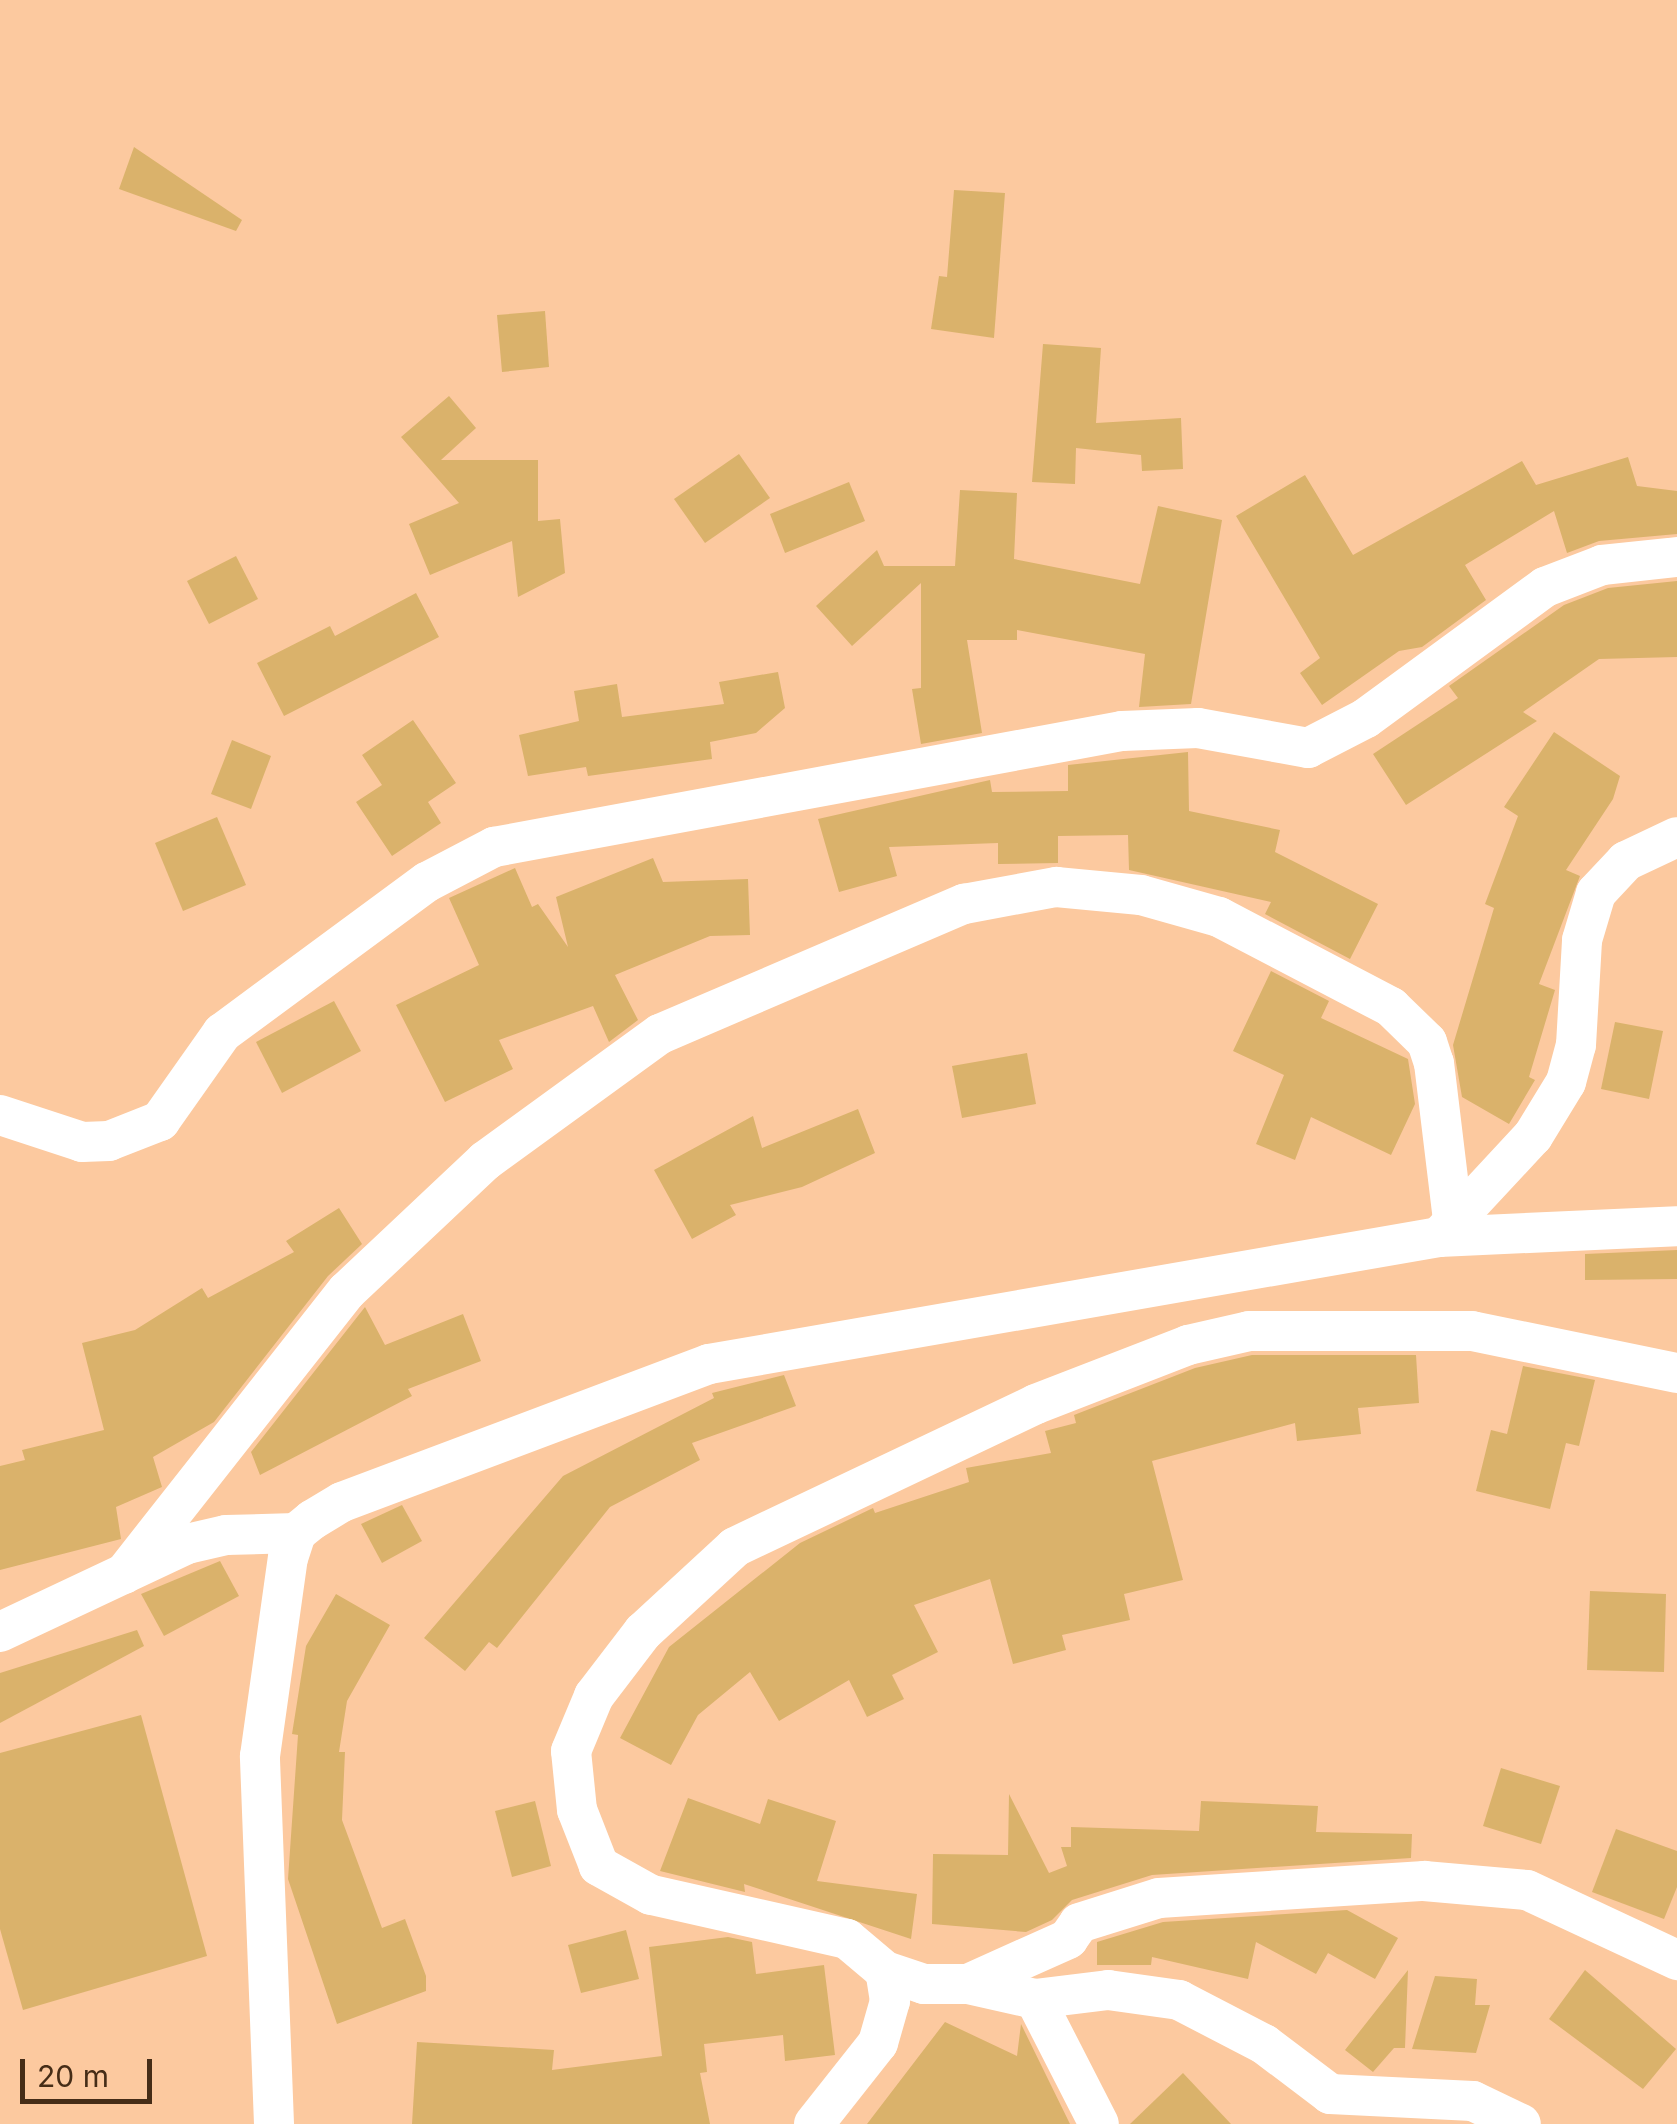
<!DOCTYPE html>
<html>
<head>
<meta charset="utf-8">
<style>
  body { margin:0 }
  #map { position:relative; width:1677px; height:2124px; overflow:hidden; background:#fcc99f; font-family:Inter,sans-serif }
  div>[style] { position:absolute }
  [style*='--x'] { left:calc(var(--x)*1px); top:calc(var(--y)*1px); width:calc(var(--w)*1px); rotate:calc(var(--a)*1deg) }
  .building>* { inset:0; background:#dab26b }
  .minor>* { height:40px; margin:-20px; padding:0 20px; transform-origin:20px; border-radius:20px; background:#fff }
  span { translate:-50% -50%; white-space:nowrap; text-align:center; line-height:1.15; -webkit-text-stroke:8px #fcc99f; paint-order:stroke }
  .scale { position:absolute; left:20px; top:2059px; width:132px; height:45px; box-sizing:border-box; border:5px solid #462d17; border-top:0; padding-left:12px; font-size:30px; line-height:35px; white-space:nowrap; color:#462d17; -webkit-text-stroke:8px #fcc99f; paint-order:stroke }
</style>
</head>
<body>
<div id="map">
  <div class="building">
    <i style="clip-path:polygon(134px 147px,242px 220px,236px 231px,119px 189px)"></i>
    <i style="clip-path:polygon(954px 190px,1005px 193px,994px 338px,931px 329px,939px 276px,947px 277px)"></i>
    <i style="clip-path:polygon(545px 311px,549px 367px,502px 372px,497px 315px)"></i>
    <i style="clip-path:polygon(1043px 344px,1101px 348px,1096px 423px,1181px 418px,1183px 469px,1142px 471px,1141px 455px,1076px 448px,1075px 484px,1032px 482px)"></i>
    <i style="clip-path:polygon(449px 396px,476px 428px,441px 460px,538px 460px,538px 521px,560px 519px,565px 573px,518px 597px,512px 541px,430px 575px,409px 524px,459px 503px,401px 437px)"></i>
    <i style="clip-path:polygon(739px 454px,770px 498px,705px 543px,674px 499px)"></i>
    <i style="clip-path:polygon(1628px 457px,1637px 486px,1677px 491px,1677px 534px,1599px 541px,1567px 553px,1554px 511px,1465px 565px,1486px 600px,1422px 647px,1399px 651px,1322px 705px,1300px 673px,1320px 658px,1236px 516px,1305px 475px,1353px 555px,1522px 461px,1536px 485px)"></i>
    <i style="clip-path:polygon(849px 482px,865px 521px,785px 553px,770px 514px)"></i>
    <i style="clip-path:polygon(960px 490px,1017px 493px,1014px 559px,1140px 584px,1158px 506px,1222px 520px,1191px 704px,1139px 707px,1145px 654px,1017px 630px,1017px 640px,967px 640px,982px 733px,921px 744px,912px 689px,921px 688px,921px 583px,852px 646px,816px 606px,877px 550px,884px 566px,955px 566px)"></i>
    <i style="clip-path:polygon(236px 556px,258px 599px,209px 624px,187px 581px)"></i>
    <i style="clip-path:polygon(1677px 581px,1677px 657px,1599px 659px,1523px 712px,1537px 721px,1406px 805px,1373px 754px,1458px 698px,1449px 686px,1564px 605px,1608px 588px)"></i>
    <i style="clip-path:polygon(416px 593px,439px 637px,284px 716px,257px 663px,330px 626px,335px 636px)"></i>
    <i style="clip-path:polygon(778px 672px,785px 708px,756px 733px,710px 742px,712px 759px,588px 776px,586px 767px,528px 776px,519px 735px,579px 721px,574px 691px,617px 684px,622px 717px,724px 704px,719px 682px)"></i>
    <i style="clip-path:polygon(413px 720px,456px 783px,428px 802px,441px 823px,392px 856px,356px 802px,382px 785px,362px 755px)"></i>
    <i style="clip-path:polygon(1554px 732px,1620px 776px,1613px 799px,1566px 870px,1580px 876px,1539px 984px,1555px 990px,1529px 1077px,1535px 1080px,1509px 1124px,1462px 1097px,1453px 1045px,1494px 908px,1485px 904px,1518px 816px,1504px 807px)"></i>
    <i style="clip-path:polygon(232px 740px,271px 756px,251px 809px,211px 794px)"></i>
    <i style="clip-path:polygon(1188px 752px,1189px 811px,1280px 830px,1275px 852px,1378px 904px,1350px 959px,1265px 914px,1271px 902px,1129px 870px,1128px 835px,1058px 836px,1058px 863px,998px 864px,998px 843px,889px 847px,897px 876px,839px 892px,818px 819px,990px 780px,992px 792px,1068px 791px,1068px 765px)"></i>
    <i style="clip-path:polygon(217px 817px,246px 885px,183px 911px,155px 843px)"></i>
    <i style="clip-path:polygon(653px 858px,663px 882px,748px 879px,750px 935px,710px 936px,615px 975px,638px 1020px,609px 1042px,593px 1006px,499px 1040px,513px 1069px,445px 1102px,396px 1005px,479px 965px,449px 898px,515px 868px,532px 907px,538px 904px,568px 947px,556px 897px)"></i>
    <i style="clip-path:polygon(1271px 971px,1329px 1001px,1321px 1018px,1408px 1059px,1415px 1104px,1391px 1155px,1311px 1117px,1295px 1160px,1256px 1144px,1284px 1075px,1233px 1051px)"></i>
    <i style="clip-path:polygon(334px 1001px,361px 1051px,282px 1093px,256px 1042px)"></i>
    <i style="clip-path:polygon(1615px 1022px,1663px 1031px,1649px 1099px,1601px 1089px)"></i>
    <i style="clip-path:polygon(1027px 1053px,1036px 1104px,962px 1118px,952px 1066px)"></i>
    <i style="clip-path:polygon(858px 1109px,875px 1153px,802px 1187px,730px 1205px,736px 1215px,692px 1239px,654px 1170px,753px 1116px,762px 1148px)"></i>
    <i style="clip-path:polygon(339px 1208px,362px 1244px,328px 1276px,214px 1422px,153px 1457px,162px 1487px,116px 1507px,121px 1539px,0 1570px,0 1466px,25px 1460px,22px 1450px,104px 1430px,82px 1343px,135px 1330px,202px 1288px,208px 1298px,294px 1252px,286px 1241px)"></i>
    <i style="clip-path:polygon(1677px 1250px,1677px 1279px,1585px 1280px,1585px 1254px)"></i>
    <i style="clip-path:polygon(365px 1307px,385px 1345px,463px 1314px,481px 1361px,408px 1389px,412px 1396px,260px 1475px,251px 1452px)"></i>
    <i style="clip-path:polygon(1252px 1355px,1416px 1355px,1419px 1403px,1358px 1408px,1361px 1434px,1297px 1441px,1295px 1423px,1152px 1461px,1183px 1580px,1124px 1594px,1130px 1620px,1062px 1635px,1066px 1650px,1013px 1664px,990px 1579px,914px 1605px,938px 1652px,892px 1675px,904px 1699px,867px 1717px,849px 1680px,779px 1721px,750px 1672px,698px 1715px,671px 1765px,620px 1738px,669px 1647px,800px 1543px,873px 1508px,875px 1513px,969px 1482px,966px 1468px,1051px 1453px,1045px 1431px,1076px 1423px,1074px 1415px,1195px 1368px)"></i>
    <i style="clip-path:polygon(1523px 1366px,1595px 1380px,1579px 1446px,1566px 1443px,1550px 1509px,1476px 1491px,1491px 1430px,1507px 1434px)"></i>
    <i style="clip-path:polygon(784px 1375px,796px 1406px,692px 1443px,700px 1460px,610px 1507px,497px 1648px,489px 1642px,465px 1671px,424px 1638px,563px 1476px,714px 1398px,712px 1393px)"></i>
    <i style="clip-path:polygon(402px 1505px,422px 1541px,382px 1563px,361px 1524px)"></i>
    <i style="clip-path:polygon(220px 1561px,239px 1596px,164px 1636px,141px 1594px)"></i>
    <i style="clip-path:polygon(1590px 1591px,1666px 1594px,1664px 1672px,1587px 1670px)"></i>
    <i style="clip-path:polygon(336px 1594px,390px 1625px,347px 1701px,339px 1752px,345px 1752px,342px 1820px,382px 1928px,405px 1919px,426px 1976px,426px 1991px,337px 2024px,288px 1879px,298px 1735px,292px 1734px,306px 1646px)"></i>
    <i style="clip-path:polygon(137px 1630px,144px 1646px,0 1723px,0 1673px)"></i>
    <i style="clip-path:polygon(141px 1715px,207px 1956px,23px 2010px,0 1929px,0 1753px)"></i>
    <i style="clip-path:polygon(1501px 1768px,1560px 1786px,1541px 1844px,1483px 1826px)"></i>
    <i style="clip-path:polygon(1009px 1794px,1049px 1873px,1067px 1866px,1061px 1847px,1071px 1847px,1071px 1827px,1199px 1831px,1201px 1801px,1318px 1806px,1316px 1832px,1412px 1834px,1411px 1858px,1152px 1875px,1072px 1900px,1052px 1920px,1026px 1932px,932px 1924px,933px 1854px,1008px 1855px)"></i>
    <i style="clip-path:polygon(688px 1798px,760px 1824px,768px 1799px,836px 1821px,817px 1881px,917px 1894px,911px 1939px,744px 1884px,745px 1892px,660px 1871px)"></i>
    <i style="clip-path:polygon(535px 1801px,551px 1866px,512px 1877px,495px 1811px)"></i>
    <i style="clip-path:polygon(1616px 1829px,1677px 1851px,1677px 1887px,1664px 1919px,1592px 1892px)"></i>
    <i style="clip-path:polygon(1347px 1910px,1398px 1938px,1375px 1979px,1328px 1953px,1316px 1974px,1256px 1942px,1248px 1979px,1152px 1957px,1151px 1965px,1097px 1965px,1097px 1942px,1163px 1922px)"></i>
    <i style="clip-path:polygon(626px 1930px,639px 1979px,581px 1993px,568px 1945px)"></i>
    <i style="clip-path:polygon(728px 1937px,752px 1942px,756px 1974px,824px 1965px,835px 2055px,785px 2061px,783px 2035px,704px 2044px,707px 2072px,700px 2073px,710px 2124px,412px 2124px,417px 2042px,554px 2050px,552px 2070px,662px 2056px,649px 1947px)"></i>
    <i style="clip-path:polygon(1408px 1970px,1405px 2048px,1394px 2048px,1373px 2072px,1345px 2050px)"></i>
    <i style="clip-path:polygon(1585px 1970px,1676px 2049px,1643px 2089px,1549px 2019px)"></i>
    <i style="clip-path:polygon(1435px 1976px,1477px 1979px,1475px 2005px,1490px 2005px,1476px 2053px,1412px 2049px)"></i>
    <i style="clip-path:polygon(945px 2022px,1017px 2056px,1021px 2024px,1070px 2124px,867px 2124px)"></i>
    <i style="clip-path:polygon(1183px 2073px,1231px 2124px,1130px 2124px)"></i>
  </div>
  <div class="minor">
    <i style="--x:0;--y:1115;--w:86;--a:18.2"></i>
    <i style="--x:82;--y:1142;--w:27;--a:-2"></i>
    <i style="--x:109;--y:1141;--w:55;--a:-21.4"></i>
    <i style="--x:160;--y:1121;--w:108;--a:-54.8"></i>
    <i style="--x:222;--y:1033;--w:255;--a:-36.4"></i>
    <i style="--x:427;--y:882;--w:76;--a:-27.6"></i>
    <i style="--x:494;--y:847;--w:639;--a:-10.47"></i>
    <i style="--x:1122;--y:731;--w:76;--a:-2.3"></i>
    <i style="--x:1198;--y:728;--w:112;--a:10.3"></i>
    <i style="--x:1308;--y:748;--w:65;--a:-27.3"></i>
    <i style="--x:1366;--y:718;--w:222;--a:-36.2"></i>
    <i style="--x:1545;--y:587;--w:61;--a:-21.1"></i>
    <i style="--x:1602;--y:565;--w:75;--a:-6.1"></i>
    <i style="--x:1439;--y:1237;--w:138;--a:-47.1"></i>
    <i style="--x:1533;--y:1136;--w:63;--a:-58.6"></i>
    <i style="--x:1566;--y:1082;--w:38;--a:-75"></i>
    <i style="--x:1576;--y:1045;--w:105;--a:-86.7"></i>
    <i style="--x:1582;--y:940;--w:49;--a:-73.4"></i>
    <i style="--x:1596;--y:893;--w:44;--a:-46.8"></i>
    <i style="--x:1626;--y:861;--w:56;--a:-25.2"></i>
    <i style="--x:124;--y:1574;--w:360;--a:-51.8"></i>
    <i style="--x:347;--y:1291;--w:190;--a:-43.3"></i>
    <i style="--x:485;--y:1161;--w:216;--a:-36"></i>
    <i style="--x:660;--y:1034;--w:331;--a:-23.2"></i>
    <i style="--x:964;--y:904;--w:94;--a:-10.5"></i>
    <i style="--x:1056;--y:887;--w:85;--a:5.4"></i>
    <i style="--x:1141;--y:895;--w:81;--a:15.8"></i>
    <i style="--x:1219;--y:917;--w:194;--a:27.6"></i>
    <i style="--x:1391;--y:1007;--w:50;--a:44.2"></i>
    <i style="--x:1427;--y:1042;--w:22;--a:72"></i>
    <i style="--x:1434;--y:1063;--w:157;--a:83.1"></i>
    <i style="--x:0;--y:1632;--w:207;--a:-25.2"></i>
    <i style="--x:187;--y:1544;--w:40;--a:-13"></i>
    <i style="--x:226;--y:1535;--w:70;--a:-1.6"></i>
    <i style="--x:885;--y:1971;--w:41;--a:18.4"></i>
    <i style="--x:924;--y:1984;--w:44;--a:0"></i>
    <i style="--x:968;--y:1984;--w:110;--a:-24.2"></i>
    <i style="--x:1068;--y:1939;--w:19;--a:-55"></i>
    <i style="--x:1079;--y:1923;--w:84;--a:-17.4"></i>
    <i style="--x:1159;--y:1898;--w:266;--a:-3.7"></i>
    <i style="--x:1424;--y:1881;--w:103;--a:5"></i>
    <i style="--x:1527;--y:1890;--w:166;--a:25"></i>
    <i style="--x:968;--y:1984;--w:69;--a:12.6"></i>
    <i style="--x:1035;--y:1999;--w:74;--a:-7"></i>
    <i style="--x:1108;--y:1990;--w:72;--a:8"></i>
    <i style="--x:1179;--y:2000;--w:96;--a:27.4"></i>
    <i style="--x:1264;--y:2044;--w:83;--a:37.1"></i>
    <i style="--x:1330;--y:2094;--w:143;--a:2.8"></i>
    <i style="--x:1473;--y:2101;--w:53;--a:25.6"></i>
    <i style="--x:1035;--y:1999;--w:140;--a:62.9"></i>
    <i style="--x:274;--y:2124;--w:368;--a:-92.2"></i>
    <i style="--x:260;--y:1756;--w:200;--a:-82"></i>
    <i style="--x:288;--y:1558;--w:26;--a:-72"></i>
    <i style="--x:296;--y:1533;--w:21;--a:-39"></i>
    <i style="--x:312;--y:1520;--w:35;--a:-31"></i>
    <i style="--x:342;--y:1502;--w:392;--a:-20.6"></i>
    <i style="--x:709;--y:1364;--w:741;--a:-9.87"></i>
    <i style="--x:1439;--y:1237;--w:238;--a:-2.6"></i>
    <i style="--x:814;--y:2124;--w:103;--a:-51.7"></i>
    <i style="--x:878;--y:2043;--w:44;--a:-74.1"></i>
    <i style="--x:890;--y:2001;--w:30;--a:-99"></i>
    <i style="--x:885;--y:1971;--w:50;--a:-139.9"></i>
    <i style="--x:847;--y:1939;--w:201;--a:-167.3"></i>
    <i style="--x:651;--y:1895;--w:60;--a:-150.9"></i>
    <i style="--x:599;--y:1866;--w:60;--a:-111.4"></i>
    <i style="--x:577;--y:1810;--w:59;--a:-95.8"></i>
    <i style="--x:571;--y:1751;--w:60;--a:-67.3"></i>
    <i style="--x:594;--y:1696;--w:81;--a:-52.6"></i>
    <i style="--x:643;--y:1632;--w:125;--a:-42.7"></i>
    <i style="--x:735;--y:1547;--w:333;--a:-25.4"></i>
    <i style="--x:1036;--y:1404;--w:163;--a:-21.2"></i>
    <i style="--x:1188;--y:1345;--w:63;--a:-12.9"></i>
    <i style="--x:1249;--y:1331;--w:223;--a:0"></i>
    <i style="--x:1472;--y:1331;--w:209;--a:11.6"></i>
  </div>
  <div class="scale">20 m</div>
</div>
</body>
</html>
